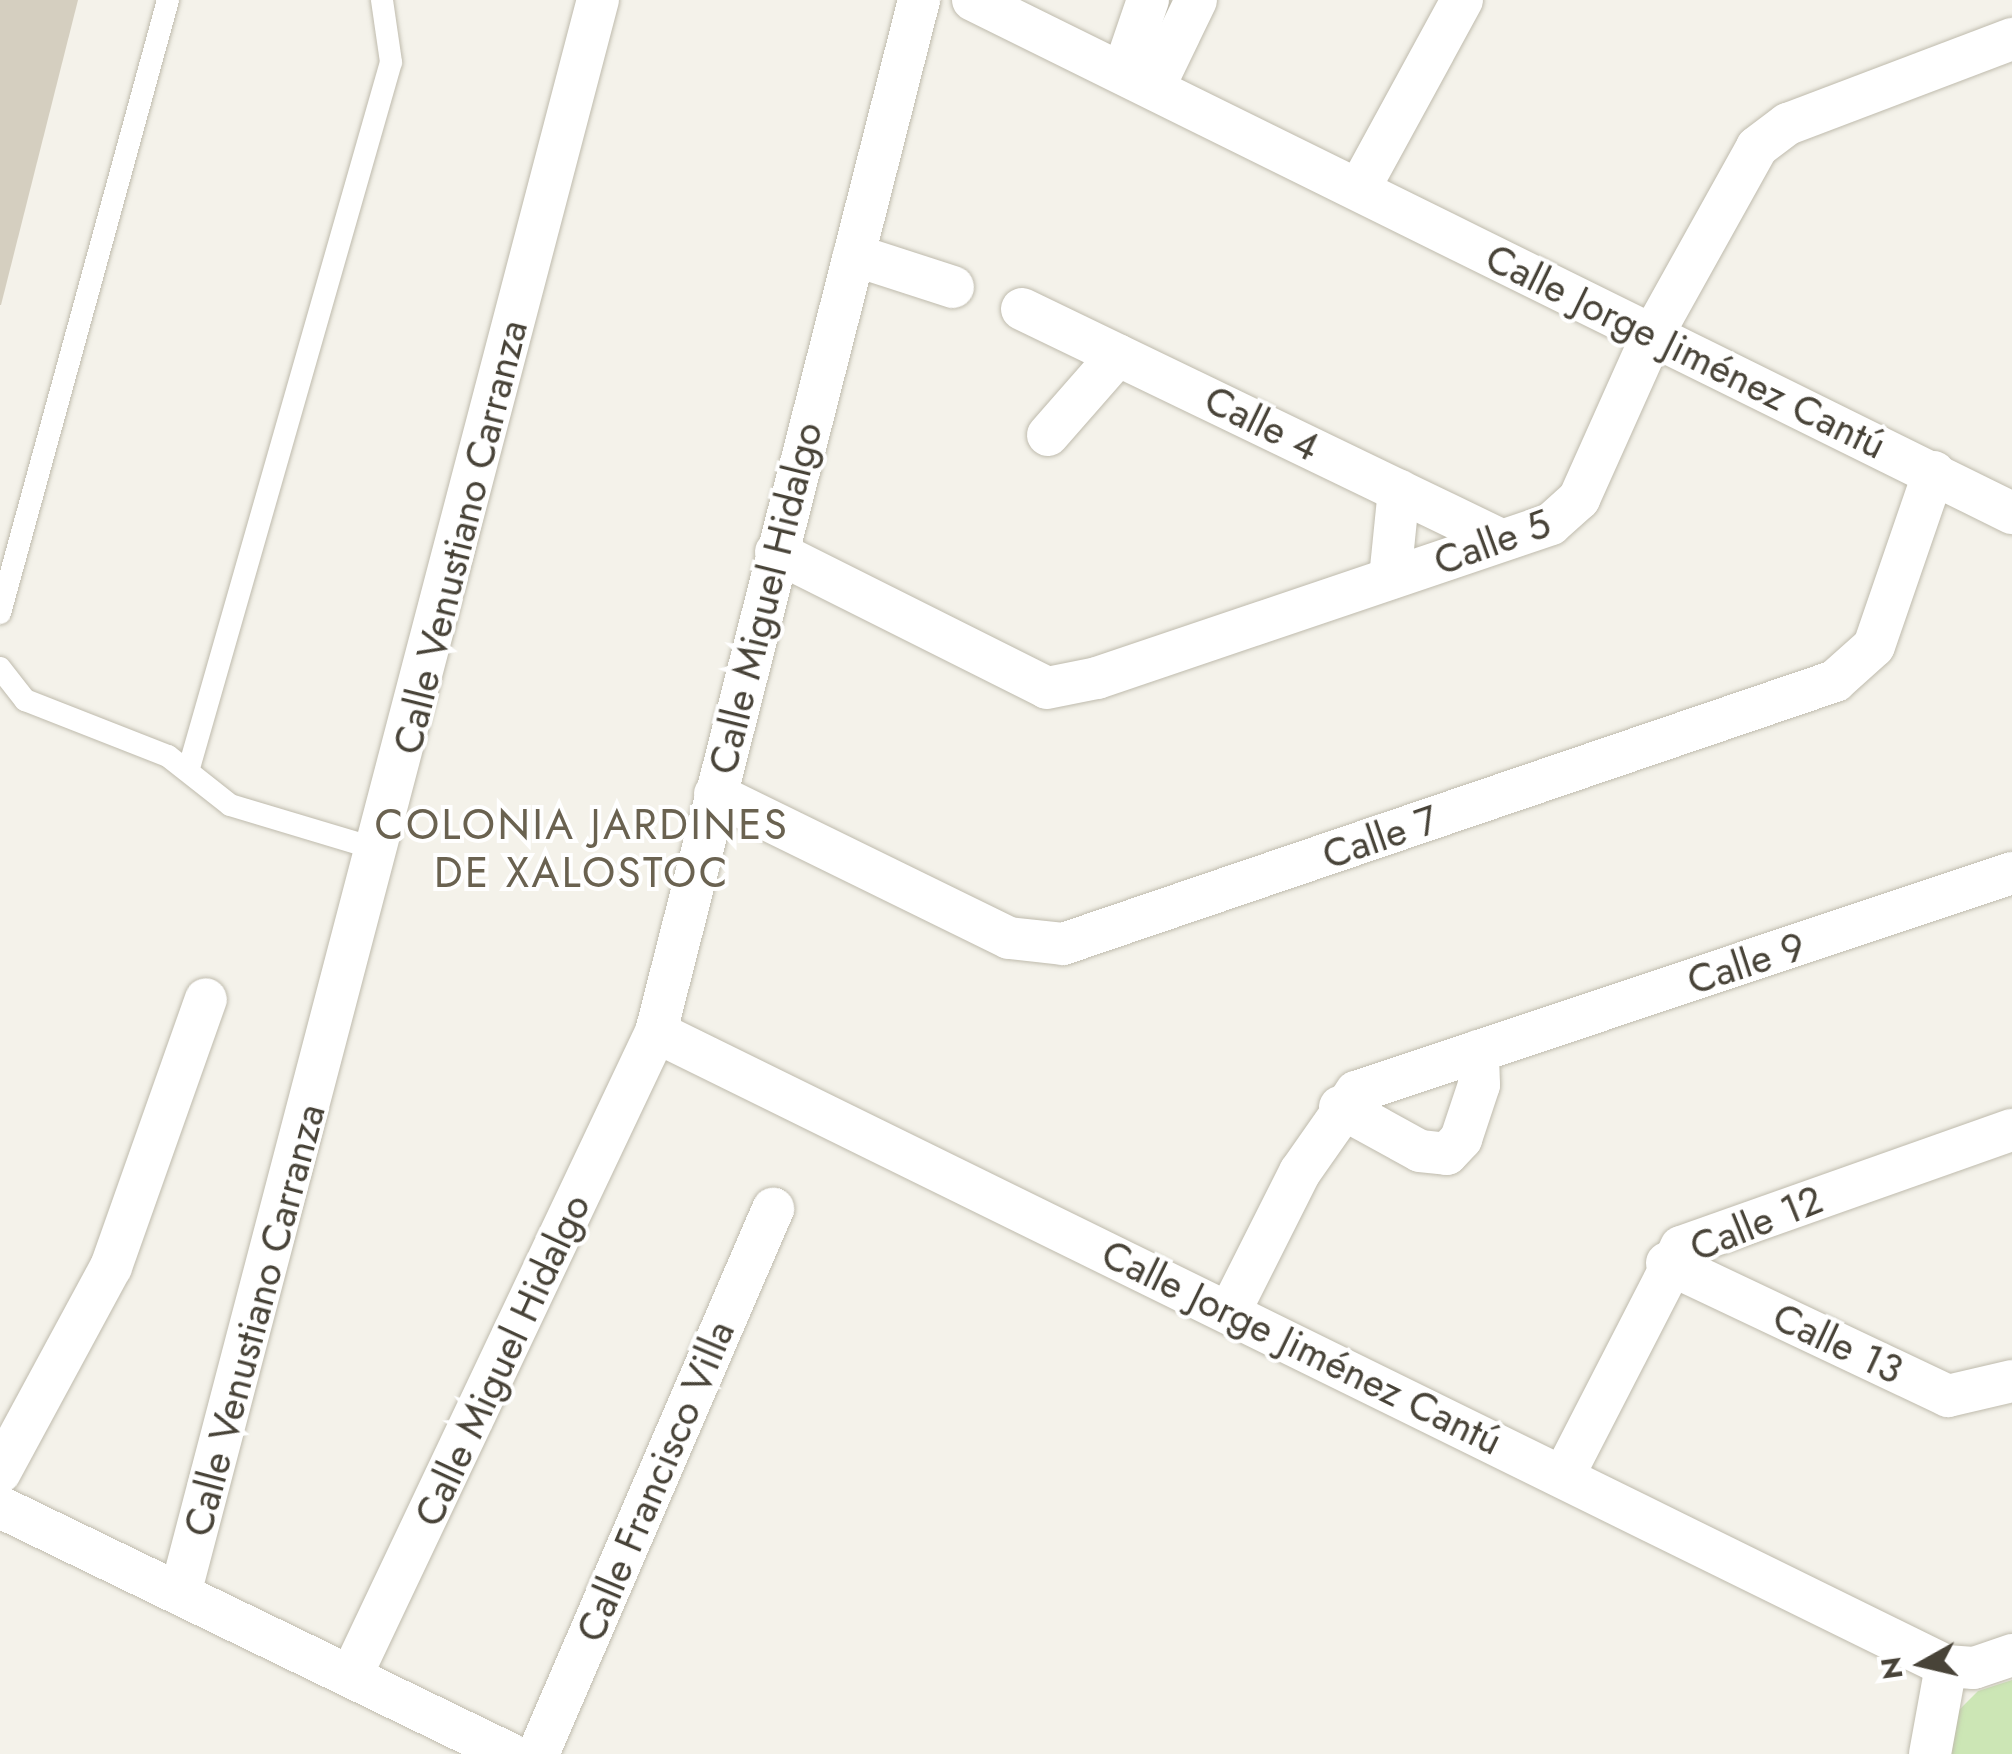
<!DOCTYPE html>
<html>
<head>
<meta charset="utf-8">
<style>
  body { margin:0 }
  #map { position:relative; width:2012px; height:1754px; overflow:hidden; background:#f4f2ea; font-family:Jost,sans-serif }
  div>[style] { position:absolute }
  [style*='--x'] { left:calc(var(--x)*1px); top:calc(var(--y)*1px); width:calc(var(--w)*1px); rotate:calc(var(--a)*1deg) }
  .green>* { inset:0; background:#cce6b5 }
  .building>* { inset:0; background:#d5cfc0 }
  .roads { filter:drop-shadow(0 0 2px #bfbbad) drop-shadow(0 0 2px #bfbbad) }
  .lane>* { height:22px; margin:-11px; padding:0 11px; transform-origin:11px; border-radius:11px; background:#fff }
  .street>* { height:42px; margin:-21px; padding:0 21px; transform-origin:21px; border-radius:21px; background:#fff }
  span { translate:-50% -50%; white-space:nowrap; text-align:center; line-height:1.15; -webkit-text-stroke:8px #fff; paint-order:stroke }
  .street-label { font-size:40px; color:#484338 }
  .neighbourhood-label { font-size:42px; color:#6a6250; letter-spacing:2.5px }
  .north { position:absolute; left:1872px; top:1614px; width:100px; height:100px; -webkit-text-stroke:8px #fff; paint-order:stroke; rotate:262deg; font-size:28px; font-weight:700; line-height:40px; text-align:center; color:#484338 }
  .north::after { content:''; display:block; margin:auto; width:35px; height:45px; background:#484338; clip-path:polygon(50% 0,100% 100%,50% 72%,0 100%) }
</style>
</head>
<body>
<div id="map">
  <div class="green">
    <i style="clip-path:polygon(2012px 1680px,2012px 1754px,1940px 1754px,1942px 1727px,1978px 1691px)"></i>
  </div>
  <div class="building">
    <i style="clip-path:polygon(0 0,78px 0,1px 305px,0 305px)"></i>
  </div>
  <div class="roads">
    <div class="lane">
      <i style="--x:0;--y:613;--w:636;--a:-74.67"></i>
      <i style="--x:0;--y:668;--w:41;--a:52"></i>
      <i style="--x:25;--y:700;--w:154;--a:21.4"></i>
      <i style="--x:168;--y:756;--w:79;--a:38.3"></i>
      <i style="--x:230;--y:805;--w:157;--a:16.7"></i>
      <i style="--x:189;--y:768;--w:734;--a:-74.03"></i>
      <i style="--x:391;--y:62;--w:63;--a:-98.3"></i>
    </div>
    <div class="street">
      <i style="--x:973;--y:0;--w:1159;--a:26.28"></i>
      <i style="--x:1124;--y:70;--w:74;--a:-71.1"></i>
      <i style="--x:1155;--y:85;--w:94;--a:-64.2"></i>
      <i style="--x:1359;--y:189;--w:215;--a:-61.4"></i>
      <i style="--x:854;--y:255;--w:104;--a:17.9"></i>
      <i style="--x:1022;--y:309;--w:532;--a:25.75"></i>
      <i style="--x:1048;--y:435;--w:106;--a:-48.8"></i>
      <i style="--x:776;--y:552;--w:303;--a:26.6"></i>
      <i style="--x:1047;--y:688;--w:51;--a:-11.3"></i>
      <i style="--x:1097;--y:678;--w:479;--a:-18.7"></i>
      <i style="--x:1551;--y:524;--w:38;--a:-42"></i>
      <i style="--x:1579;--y:499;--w:179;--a:-65.9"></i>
      <i style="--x:1652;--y:336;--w:216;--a:-60.9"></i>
      <i style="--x:1757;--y:147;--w:39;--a:-37"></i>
      <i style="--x:1788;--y:124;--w:240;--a:-20.8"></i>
      <i style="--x:1390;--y:578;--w:88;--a:-84.2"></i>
      <i style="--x:715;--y:794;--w:327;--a:26.1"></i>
      <i style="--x:1009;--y:938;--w:54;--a:6.3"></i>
      <i style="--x:1063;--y:944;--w:816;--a:-18.81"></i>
      <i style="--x:1835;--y:681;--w:52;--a:-41.9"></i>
      <i style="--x:1874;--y:646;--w:184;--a:-71"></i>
      <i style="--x:656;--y:1032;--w:1437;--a:26.17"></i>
      <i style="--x:1946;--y:1666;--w:28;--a:4"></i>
      <i style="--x:1974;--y:1668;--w:40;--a:-18.9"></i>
      <i style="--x:1340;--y:1107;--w:91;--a:28.8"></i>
      <i style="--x:1420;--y:1151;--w:27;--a:6"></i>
      <i style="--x:1447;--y:1154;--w:21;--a:-47"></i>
      <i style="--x:1461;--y:1139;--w:57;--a:-71.6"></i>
      <i style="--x:1479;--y:1085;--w:34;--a:-92"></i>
      <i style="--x:1667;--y:1263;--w:311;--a:25.3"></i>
      <i style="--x:1948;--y:1396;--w:66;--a:-13.2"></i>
      <i style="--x:1230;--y:1311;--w:156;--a:-63.3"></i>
      <i style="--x:1300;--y:1172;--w:98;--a:-55"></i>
      <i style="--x:1356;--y:1092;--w:692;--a:-18.46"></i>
      <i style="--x:0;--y:1472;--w:233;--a:-61.6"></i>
      <i style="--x:111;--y:1267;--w:284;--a:-70.5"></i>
      <i style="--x:1565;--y:1473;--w:254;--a:-62.8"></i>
      <i style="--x:1681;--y:1247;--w:351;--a:-19.5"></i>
      <i style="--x:0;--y:1507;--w:567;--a:25.84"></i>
      <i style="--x:180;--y:1594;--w:1648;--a:-75.31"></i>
      <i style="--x:352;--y:1674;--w:710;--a:-64.66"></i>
      <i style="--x:656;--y:1032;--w:1065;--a:-75.7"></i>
      <i style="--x:538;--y:1754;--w:594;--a:-66.67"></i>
      <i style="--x:1930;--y:1754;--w:89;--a:-79.7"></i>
    </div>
  </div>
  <div class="street-label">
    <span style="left:1686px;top:351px;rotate:26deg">Calle Jorge Jiménez Cantú</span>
    <span style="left:1262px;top:423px;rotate:26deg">Calle 4</span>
    <span style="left:460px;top:537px;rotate:-76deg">Calle Venustiano Carranza</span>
    <span style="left:1492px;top:542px;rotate:-20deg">Calle 5</span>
    <span style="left:765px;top:598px;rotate:-76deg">Calle Miguel Hidalgo</span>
    <span style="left:1380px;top:837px;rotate:-19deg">Calle 7</span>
    <span style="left:1746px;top:963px;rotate:-18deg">Calle 9</span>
    <span style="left:1756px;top:1223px;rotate:-22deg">Calle 12</span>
    <span style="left:254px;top:1320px;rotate:-75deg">Calle Venustiano Carranza</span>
    <span style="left:1838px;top:1343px;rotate:25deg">Calle 13</span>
    <span style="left:1302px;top:1347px;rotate:26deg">Calle Jorge Jiménez Cantú</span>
    <span style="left:502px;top:1360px;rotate:-65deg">Calle Miguel Hidalgo</span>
    <span style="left:655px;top:1481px;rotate:-67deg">Calle Francisco Villa</span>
  </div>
  <div class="neighbourhood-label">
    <span style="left:582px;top:849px">COLONIA JARDINES<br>DE XALOSTOC</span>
  </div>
  <div class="north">N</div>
</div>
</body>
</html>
